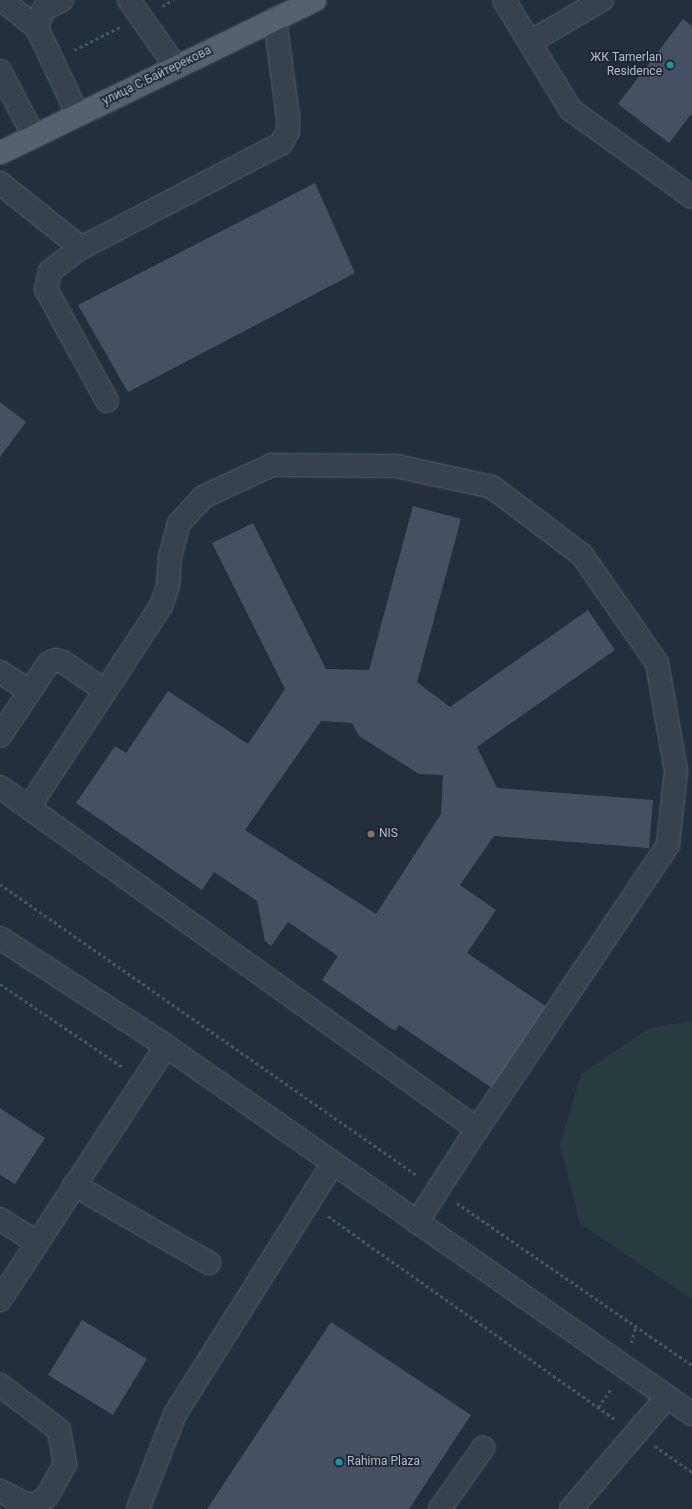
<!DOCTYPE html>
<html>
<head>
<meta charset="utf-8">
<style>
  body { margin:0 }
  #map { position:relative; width:692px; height:1509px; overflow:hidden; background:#242f3e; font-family:Roboto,sans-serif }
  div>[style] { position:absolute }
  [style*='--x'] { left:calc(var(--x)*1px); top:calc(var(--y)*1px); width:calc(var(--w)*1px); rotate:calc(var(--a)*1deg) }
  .green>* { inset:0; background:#263c3f }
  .building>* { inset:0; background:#455162 }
  .path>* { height:2.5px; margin-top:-1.25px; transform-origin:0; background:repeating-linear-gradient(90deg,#44595c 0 3px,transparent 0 6px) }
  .roads { filter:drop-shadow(0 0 1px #565f6c) drop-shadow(0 0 1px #565f6c) }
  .minor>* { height:22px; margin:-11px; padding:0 11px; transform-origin:11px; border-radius:11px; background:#38414e }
  .major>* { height:22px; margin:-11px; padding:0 11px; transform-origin:11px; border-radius:11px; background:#56606e }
  .dots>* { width:11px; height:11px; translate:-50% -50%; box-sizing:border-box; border:2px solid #1d2633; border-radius:50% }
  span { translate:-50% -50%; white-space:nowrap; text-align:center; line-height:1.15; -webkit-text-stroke:3.5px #1d2633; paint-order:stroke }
  .poi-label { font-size:12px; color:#b4bcc9 }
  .right { translate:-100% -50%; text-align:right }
  .left { translate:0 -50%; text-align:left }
  .street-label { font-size:12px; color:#b4bcc9 }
</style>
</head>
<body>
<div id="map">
  <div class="green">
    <i style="clip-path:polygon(692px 1021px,692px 1300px,580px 1223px,560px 1145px,581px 1074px,649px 1028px)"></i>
  </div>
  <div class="building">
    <i style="clip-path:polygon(683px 19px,692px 26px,692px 113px,669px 143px,618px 104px)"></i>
    <i style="clip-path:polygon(315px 183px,355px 273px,128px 392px,78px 305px)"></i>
    <i style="clip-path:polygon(0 402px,26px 422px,0 457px)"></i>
    <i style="clip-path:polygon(evenodd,413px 506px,461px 519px,417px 682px,450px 707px,588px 610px,615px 650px,477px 747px,497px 788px,653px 800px,649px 848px,494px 836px,460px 885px,496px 910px,467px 953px,547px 1007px,492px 1088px,399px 1025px,395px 1031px,322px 980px,338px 956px,288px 922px,271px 946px,265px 941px,257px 901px,214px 872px,202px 890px,76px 803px,115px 746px,126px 753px,168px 691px,248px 744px,285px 689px,212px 543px,253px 523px,326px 669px,369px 670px,413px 506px,321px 721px,352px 723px,359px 736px,419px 774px,443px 775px,441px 814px,376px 914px,245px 830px,321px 721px)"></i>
    <i style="clip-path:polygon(0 1108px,45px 1138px,15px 1184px,0 1175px)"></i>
    <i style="clip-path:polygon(82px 1320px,147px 1359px,113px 1415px,48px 1375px)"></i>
    <i style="clip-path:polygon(331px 1322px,471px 1415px,409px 1509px,207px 1509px)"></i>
  </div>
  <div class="path">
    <i style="--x:162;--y:6;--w:13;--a:-29"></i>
    <i style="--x:74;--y:50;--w:51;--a:-26.6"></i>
    <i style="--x:0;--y:884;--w:510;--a:34.94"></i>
    <i style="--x:0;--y:984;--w:150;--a:34.1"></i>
    <i style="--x:457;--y:1203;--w:285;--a:34.6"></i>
    <i style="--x:328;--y:1216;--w:353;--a:35.3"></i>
    <i style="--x:631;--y:1343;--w:16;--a:-75"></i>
    <i style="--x:598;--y:1407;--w:24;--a:-54"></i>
    <i style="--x:655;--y:1446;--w:45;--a:35.1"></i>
  </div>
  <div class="roads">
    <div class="minor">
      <i style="--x:2;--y:0;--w:45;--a:38.7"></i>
      <i style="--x:62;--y:0;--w:21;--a:152"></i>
      <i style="--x:43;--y:10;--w:19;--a:108"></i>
      <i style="--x:37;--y:28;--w:96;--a:64.8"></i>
      <i style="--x:129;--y:0;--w:82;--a:55"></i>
      <i style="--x:504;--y:0;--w:129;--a:58.7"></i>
      <i style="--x:571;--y:110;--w:149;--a:35.7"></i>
      <i style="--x:530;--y:42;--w:83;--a:-30.3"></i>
      <i style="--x:0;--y:71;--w:73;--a:62.4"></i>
      <i style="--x:0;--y:183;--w:104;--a:38.7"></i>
      <i style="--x:107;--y:401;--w:128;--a:-118.6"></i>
      <i style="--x:46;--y:289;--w:18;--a:-77"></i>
      <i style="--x:50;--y:271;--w:39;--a:-37"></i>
      <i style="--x:81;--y:248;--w:225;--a:-27.5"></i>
      <i style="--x:281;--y:144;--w:15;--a:-62"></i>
      <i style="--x:288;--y:131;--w:14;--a:-90"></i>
      <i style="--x:288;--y:117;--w:99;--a:-97.6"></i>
      <i style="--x:0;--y:672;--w:35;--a:33"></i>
      <i style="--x:0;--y:736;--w:87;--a:-56.3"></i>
      <i style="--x:48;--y:664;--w:8;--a:-30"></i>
      <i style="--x:55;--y:660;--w:8;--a:14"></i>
      <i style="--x:63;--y:662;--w:50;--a:34.3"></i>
      <i style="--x:0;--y:787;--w:587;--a:35.64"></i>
      <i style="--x:477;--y:1129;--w:111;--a:122.8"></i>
      <i style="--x:29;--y:807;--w:240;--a:-56.7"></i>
      <i style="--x:161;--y:606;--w:21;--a:-71"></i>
      <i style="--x:168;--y:586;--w:29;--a:-86"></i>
      <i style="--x:170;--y:557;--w:35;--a:-75"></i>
      <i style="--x:179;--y:523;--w:35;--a:-47"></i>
      <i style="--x:203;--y:497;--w:76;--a:-24.9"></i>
      <i style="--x:272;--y:465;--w:124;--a:0.5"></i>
      <i style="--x:396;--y:466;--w:98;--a:12.3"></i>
      <i style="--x:492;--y:487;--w:113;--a:37.1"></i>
      <i style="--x:582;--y:555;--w:131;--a:55.2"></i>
      <i style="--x:657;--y:663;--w:110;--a:80"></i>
      <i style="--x:676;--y:771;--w:74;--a:96.2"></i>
      <i style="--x:668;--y:845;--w:342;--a:123.9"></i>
      <i style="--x:0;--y:938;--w:198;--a:33"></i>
      <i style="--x:166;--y:1046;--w:642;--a:34.98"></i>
      <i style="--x:74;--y:1185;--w:156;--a:30"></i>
      <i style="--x:0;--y:1219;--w:43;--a:32.6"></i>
      <i style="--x:0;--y:1300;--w:303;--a:-56.8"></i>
      <i style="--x:0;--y:1385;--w:74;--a:37.3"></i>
      <i style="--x:59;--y:1430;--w:35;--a:80"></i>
      <i style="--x:65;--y:1464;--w:37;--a:119"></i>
      <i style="--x:47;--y:1496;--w:15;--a:143"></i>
      <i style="--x:35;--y:1505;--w:11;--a:-170"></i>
      <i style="--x:24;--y:1503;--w:27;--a:-153"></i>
      <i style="--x:138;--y:1509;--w:102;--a:-68.7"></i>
      <i style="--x:175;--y:1414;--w:297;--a:-57.8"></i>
      <i style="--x:440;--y:1509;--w:75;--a:-54.8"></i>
      <i style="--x:571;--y:1509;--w:148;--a:-49.4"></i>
    </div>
    <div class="major">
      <i style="--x:0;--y:153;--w:350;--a:-25.9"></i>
    </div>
  </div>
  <div class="dots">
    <i style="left:670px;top:65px;background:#0f9aa8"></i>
    <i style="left:371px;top:834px;background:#8d6e63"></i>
    <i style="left:339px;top:1462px;background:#0f9aa8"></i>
  </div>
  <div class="poi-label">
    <span class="right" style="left:662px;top:65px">ЖК Tamerlan<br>Residence</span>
    <span class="left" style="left:379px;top:834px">NIS</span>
    <span class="left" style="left:347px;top:1462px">Rahima Plaza</span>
  </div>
  <div class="street-label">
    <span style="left:157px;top:76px;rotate:-26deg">улица С.Байтерекова</span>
  </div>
</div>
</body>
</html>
